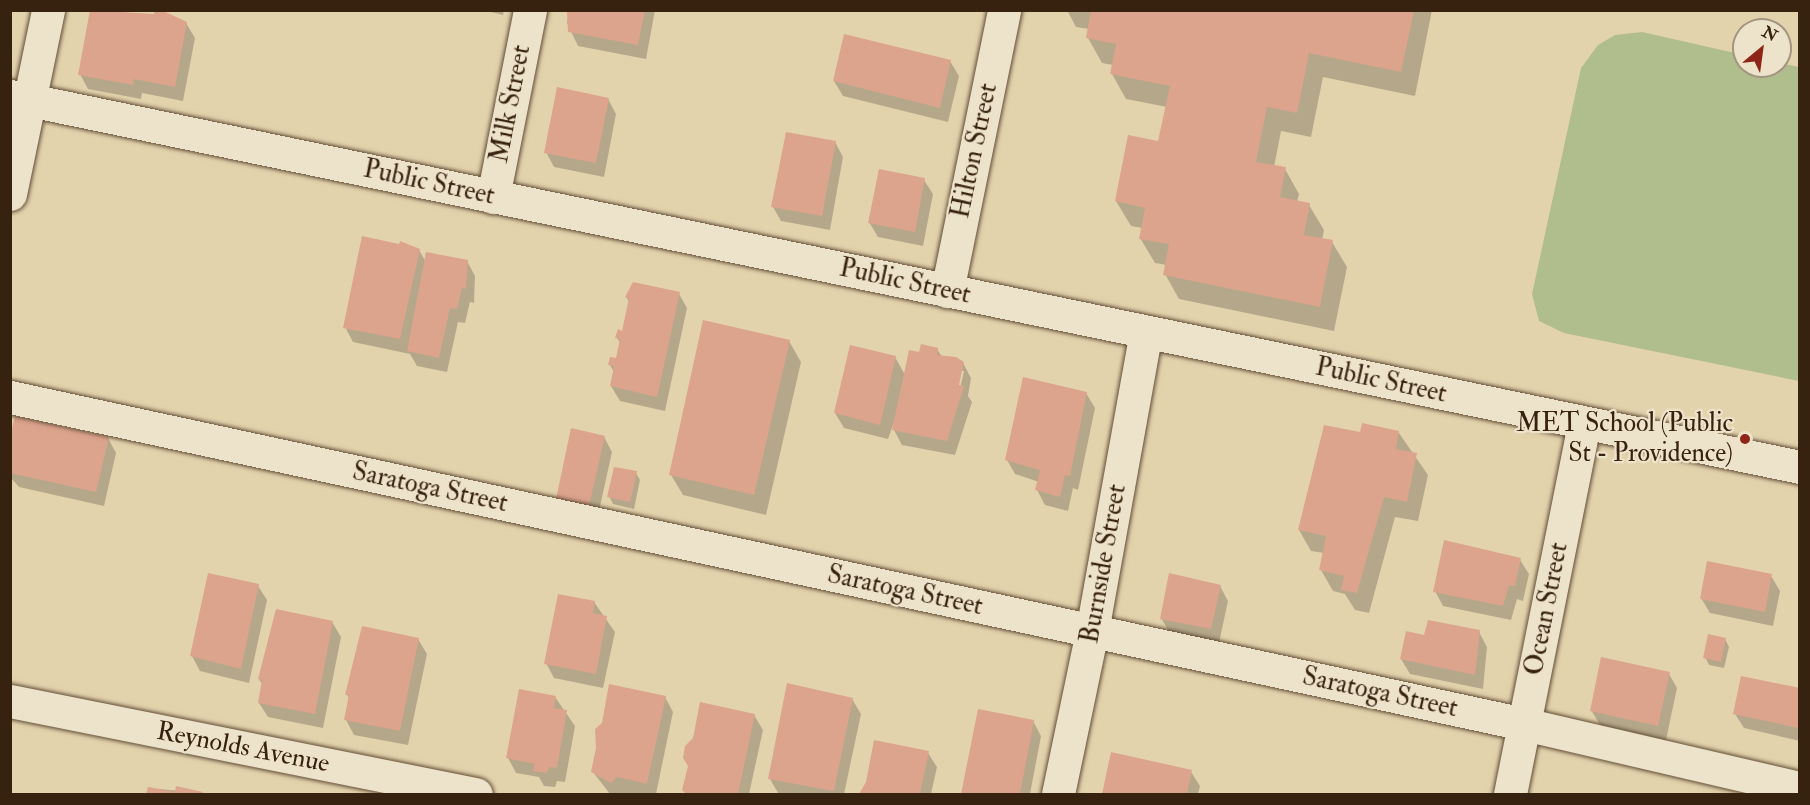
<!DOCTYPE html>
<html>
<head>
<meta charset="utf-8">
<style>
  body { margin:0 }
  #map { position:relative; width:1810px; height:805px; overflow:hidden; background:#e3d3ad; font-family:"IM FELL Double Pica",serif }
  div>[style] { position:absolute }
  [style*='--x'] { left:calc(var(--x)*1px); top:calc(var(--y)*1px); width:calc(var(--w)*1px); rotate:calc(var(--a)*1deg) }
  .green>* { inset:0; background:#b0bd8d }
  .shadow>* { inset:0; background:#0003 }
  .building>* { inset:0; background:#dca38d }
  .roads { filter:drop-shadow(0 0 2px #624e37) drop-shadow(0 0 2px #624e37) }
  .street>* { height:33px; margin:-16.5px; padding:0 16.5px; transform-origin:16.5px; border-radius:16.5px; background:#ede2ca }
  .secondary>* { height:33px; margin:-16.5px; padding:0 16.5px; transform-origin:16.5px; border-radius:16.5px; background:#ede2ca }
  .dots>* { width:16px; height:16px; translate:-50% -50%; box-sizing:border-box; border:3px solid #ede2ca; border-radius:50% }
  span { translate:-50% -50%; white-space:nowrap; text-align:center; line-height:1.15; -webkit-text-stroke:4.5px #ede2ca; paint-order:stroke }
  .street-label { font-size:26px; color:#372210 }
  .poi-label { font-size:26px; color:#372210 }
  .right { translate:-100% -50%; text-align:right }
  .frame { position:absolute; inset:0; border:12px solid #372210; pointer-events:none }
  .north { position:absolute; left:1732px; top:18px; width:60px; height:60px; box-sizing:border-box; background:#ede2ca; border:2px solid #a49580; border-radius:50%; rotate:29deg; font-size:16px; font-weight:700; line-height:24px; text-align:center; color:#372210 }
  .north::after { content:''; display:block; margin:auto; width:21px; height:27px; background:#8f2418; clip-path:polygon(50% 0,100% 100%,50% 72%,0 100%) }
</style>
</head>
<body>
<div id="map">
  <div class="green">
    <i style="clip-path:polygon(1642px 32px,1744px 55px,1744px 66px,1780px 66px,1780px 63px,1799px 67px,1799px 381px,1564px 333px,1539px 321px,1532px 294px,1581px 68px,1598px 45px,1615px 35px)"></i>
  </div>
  <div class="shadow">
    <i style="clip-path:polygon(92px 10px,154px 16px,155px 11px,186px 23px,195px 38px,183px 101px,142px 93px,141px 99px,88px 89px,80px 74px)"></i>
    <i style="clip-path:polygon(483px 10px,504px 10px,503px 15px)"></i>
    <i style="clip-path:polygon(655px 10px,646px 59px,578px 46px,567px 23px,569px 11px)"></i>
    <i style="clip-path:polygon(1067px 10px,1432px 10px,1415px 96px,1323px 77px,1311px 137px,1281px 131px,1274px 167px,1285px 169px,1299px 194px,1297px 202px,1309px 205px,1324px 230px,1322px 240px,1332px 242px,1347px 267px,1334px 331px,1179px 299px,1165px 274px,1167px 265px,1155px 263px,1140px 238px,1142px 228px,1131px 226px,1116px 201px,1160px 143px,1167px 107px,1126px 99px,1112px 74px,1113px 65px,1102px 63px,1088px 38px,1089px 29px,1076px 27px)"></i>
    <i style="clip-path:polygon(950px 61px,959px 76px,948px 122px,843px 96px,834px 81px)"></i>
    <i style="clip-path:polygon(608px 99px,616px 114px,604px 177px,554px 167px,546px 152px)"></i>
    <i style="clip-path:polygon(835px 142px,843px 157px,830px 230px,781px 221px,773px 207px)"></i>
    <i style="clip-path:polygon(924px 180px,933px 194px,923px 246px,878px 237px,869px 222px)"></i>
    <i style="clip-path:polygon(419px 250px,426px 262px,467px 261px,475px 276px,474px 303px,470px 302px,465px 323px,458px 322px,447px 372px,417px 366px,410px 354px,353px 342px,345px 327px)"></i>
    <i style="clip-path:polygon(679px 294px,687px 308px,665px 411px,620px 401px,611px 386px,614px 372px,610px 365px,618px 359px,621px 344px,617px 338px,624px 332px,630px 303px,626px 297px)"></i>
    <i style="clip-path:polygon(789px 341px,801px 362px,766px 515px,683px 495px,671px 475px)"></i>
    <i style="clip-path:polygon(evenodd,937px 349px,942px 357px,963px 363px,971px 378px,968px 396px,972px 402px,955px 455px,902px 445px,894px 430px,898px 411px,888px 439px,844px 428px,835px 413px,895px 357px,905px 375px,920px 353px,937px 349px,960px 371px,964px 371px,959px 393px,956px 392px,960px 371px)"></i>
    <i style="clip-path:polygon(1086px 393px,1095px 408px,1078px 490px,1073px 488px,1068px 511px,1045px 505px,1037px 490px,1039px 482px,1015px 474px,1007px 460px)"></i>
    <i style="clip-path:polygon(1399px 433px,1428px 475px,1418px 521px,1395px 517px,1369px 613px,1355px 610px,1345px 594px,1333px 591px,1321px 570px,1324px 553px,1311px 551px,1299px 530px,1361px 434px)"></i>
    <i style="clip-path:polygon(604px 437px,612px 452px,597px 520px,566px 513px)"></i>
    <i style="clip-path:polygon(108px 438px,116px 453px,104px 506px,19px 487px,10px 477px,10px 443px)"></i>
    <i style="clip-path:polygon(636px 473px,640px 480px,634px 509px,613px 504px,609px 496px)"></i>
    <i style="clip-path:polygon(1520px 560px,1529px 574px,1523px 601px,1517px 599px,1511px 620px,1443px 606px,1435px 591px)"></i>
    <i style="clip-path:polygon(1771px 576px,1780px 591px,1773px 626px,1710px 613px,1701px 598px)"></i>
    <i style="clip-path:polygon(258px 586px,267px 600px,249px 683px,200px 671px,192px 656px)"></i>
    <i style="clip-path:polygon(1220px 586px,1228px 601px,1219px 643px,1170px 633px,1161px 618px)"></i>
    <i style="clip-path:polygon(594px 602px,615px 632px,603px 688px,554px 678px,546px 663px)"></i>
    <i style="clip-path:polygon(332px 622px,341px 637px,323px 728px,268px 717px,259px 703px,263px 686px,259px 679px)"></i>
    <i style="clip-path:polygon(1479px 632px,1487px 647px,1483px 689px,1410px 674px,1401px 659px,1426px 637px)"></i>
    <i style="clip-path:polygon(418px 639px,427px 654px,408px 745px,354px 735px,346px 720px,350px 700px,347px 695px)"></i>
    <i style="clip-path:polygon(1725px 639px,1729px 647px,1724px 668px,1709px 665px,1705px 657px)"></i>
    <i style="clip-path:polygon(1669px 674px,1677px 688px,1666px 740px,1600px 725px,1591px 710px)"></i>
    <i style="clip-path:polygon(1800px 689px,1800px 741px,1744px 728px,1735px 714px)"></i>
    <i style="clip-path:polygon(555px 697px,575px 726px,565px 782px,557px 781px,555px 787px,544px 786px,539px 777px,516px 773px,508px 758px)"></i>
    <i style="clip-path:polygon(665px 697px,673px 712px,656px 794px,610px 794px,593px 772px)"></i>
    <i style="clip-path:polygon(852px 699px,861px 714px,844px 794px,778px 793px,770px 779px)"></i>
    <i style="clip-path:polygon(979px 710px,1033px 721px,1041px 736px,1030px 794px,963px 794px)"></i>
    <i style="clip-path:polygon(754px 715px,763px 730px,749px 794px,687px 794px,684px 790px,689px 765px)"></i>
    <i style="clip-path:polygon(928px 753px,937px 767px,931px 794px,861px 794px,867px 782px)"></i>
    <i style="clip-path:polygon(1112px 754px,1191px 772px,1200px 786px,1198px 794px,1104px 794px)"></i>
    <i style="clip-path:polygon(149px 788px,202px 793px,203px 794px,147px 794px)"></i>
  </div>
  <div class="building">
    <i style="clip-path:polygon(90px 10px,153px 14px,161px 10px,187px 22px,175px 87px,134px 79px,133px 85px,78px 75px)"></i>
    <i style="clip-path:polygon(567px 10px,645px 10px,638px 45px,568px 32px)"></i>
    <i style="clip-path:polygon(1091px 10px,1414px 10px,1401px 72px,1309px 53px,1297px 113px,1267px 107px,1256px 162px,1286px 167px,1280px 197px,1310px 203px,1304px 235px,1333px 240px,1320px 307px,1163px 275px,1169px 244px,1139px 239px,1145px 208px,1115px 201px,1128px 135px,1158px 141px,1170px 86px,1110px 74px,1116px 44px,1086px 38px)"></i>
    <i style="clip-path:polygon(844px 34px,951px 60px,940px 108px,833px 81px)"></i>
    <i style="clip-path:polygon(557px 87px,609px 98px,596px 163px,544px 153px)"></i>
    <i style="clip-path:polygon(786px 132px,836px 141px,822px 216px,771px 207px)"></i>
    <i style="clip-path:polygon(879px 169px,925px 178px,915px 232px,868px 223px)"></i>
    <i style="clip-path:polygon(362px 236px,399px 244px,400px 241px,420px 249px,400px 339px,343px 328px)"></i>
    <i style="clip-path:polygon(426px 252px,468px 260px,466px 289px,462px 288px,457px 309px,450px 308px,439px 358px,407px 351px)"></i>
    <i style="clip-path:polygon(633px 282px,680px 292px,657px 397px,610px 386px,614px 366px,608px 365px,610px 357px,616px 358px,620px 339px,615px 338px,618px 329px,622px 331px,629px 298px,625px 297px)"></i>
    <i style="clip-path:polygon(703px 320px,790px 340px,754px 495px,669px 475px)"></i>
    <i style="clip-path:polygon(921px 344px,938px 348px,937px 355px,956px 357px,964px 362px,959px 385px,964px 386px,947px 441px,892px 430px,909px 350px,919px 352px)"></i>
    <i style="clip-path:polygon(850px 345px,896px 356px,880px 425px,834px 413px)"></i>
    <i style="clip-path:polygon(1023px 377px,1087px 392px,1070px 476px,1065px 475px,1060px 497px,1035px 490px,1040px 470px,1005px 460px)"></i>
    <i style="clip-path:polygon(15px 416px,109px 437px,96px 492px,10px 473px,10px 436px)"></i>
    <i style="clip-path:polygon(1362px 423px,1399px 431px,1396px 449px,1417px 453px,1407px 502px,1384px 497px,1357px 593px,1341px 590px,1344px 576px,1319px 570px,1326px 536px,1298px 530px,1324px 425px,1360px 432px)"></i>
    <i style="clip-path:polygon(571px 428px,605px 436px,589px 506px,556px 499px)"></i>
    <i style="clip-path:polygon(614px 467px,637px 471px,630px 502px,607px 497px)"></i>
    <i style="clip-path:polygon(1444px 540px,1521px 558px,1515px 586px,1509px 585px,1503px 606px,1433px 592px)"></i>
    <i style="clip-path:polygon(1707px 561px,1772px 574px,1765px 612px,1700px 599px)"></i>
    <i style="clip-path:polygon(208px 573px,259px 584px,241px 669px,190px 656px)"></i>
    <i style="clip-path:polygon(1169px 573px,1221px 585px,1211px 629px,1160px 619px)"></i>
    <i style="clip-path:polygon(558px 594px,595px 601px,593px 613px,607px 616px,596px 674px,544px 664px)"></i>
    <i style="clip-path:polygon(276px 609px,333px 621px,315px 714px,258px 703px,262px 680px,258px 679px)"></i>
    <i style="clip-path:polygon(1428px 620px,1480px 630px,1475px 675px,1400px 659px,1406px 631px,1424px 635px)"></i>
    <i style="clip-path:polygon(362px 626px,419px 638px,400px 731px,344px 720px,349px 695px,345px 695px)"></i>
    <i style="clip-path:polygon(1708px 634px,1726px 638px,1721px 662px,1703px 658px)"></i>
    <i style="clip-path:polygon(1601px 657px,1670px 672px,1658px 726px,1590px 711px)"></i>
    <i style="clip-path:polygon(1741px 676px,1800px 688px,1798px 728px,1733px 714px)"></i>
    <i style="clip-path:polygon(787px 683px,853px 698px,834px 791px,768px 779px)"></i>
    <i style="clip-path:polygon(609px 684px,666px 696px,647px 784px,617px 777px,611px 783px,591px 772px,596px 748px,595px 729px,602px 723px)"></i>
    <i style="clip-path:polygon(519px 689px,556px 696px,554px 708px,567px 710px,557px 768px,549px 767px,547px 773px,533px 771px,535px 764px,506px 758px)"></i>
    <i style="clip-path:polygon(700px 702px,755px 714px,738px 794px,686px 794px,682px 790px,688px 766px,683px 758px,685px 746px,693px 738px)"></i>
    <i style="clip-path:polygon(978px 709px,1034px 720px,1020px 794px,961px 794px)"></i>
    <i style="clip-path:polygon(874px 740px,929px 751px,920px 794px,859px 794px,866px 782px)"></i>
    <i style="clip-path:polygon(1111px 752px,1192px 770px,1187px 794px,1102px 794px)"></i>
    <i style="clip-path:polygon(176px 786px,203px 792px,202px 794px,146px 794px,148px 787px,175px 792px)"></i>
  </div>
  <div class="roads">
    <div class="street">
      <i style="--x:493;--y:197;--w:191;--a:-78.8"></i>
      <i style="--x:947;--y:291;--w:287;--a:-78.5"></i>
      <i style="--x:10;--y:397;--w:1549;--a:12.19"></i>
      <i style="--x:1524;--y:724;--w:283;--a:13.1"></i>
      <i style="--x:10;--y:701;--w:475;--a:11.3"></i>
      <i style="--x:1058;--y:794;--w:167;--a:-78.2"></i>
      <i style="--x:1092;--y:631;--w:304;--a:-79.8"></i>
      <i style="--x:1510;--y:794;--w:378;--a:-78.7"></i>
    </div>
    <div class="secondary">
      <i style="--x:10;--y:96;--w:1828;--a:11.71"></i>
      <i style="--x:10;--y:194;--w:188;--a:-78.3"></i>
    </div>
  </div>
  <div class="dots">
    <i style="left:1745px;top:439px;background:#8f2418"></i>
  </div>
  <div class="street-label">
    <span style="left:511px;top:104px;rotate:-79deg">Milk Street</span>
    <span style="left:975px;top:151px;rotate:-78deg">Hilton Street</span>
    <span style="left:429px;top:183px;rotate:12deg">Public Street</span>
    <span style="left:905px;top:282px;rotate:12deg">Public Street</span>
    <span style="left:1381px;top:381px;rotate:12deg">Public Street</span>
    <span style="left:430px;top:488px;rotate:12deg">Saratoga Street</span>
    <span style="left:1104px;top:564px;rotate:-80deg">Burnside Street</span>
    <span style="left:905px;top:591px;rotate:12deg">Saratoga Street</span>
    <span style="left:1547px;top:609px;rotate:-79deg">Ocean Street</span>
    <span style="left:1380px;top:693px;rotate:12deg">Saratoga Street</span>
    <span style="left:243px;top:748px;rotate:11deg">Reynolds Avenue</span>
  </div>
  <div class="poi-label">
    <span class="right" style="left:1733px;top:439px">MET School (Public<br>St - Providence)</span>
  </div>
  <div class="frame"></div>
  <div class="north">N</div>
</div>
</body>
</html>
